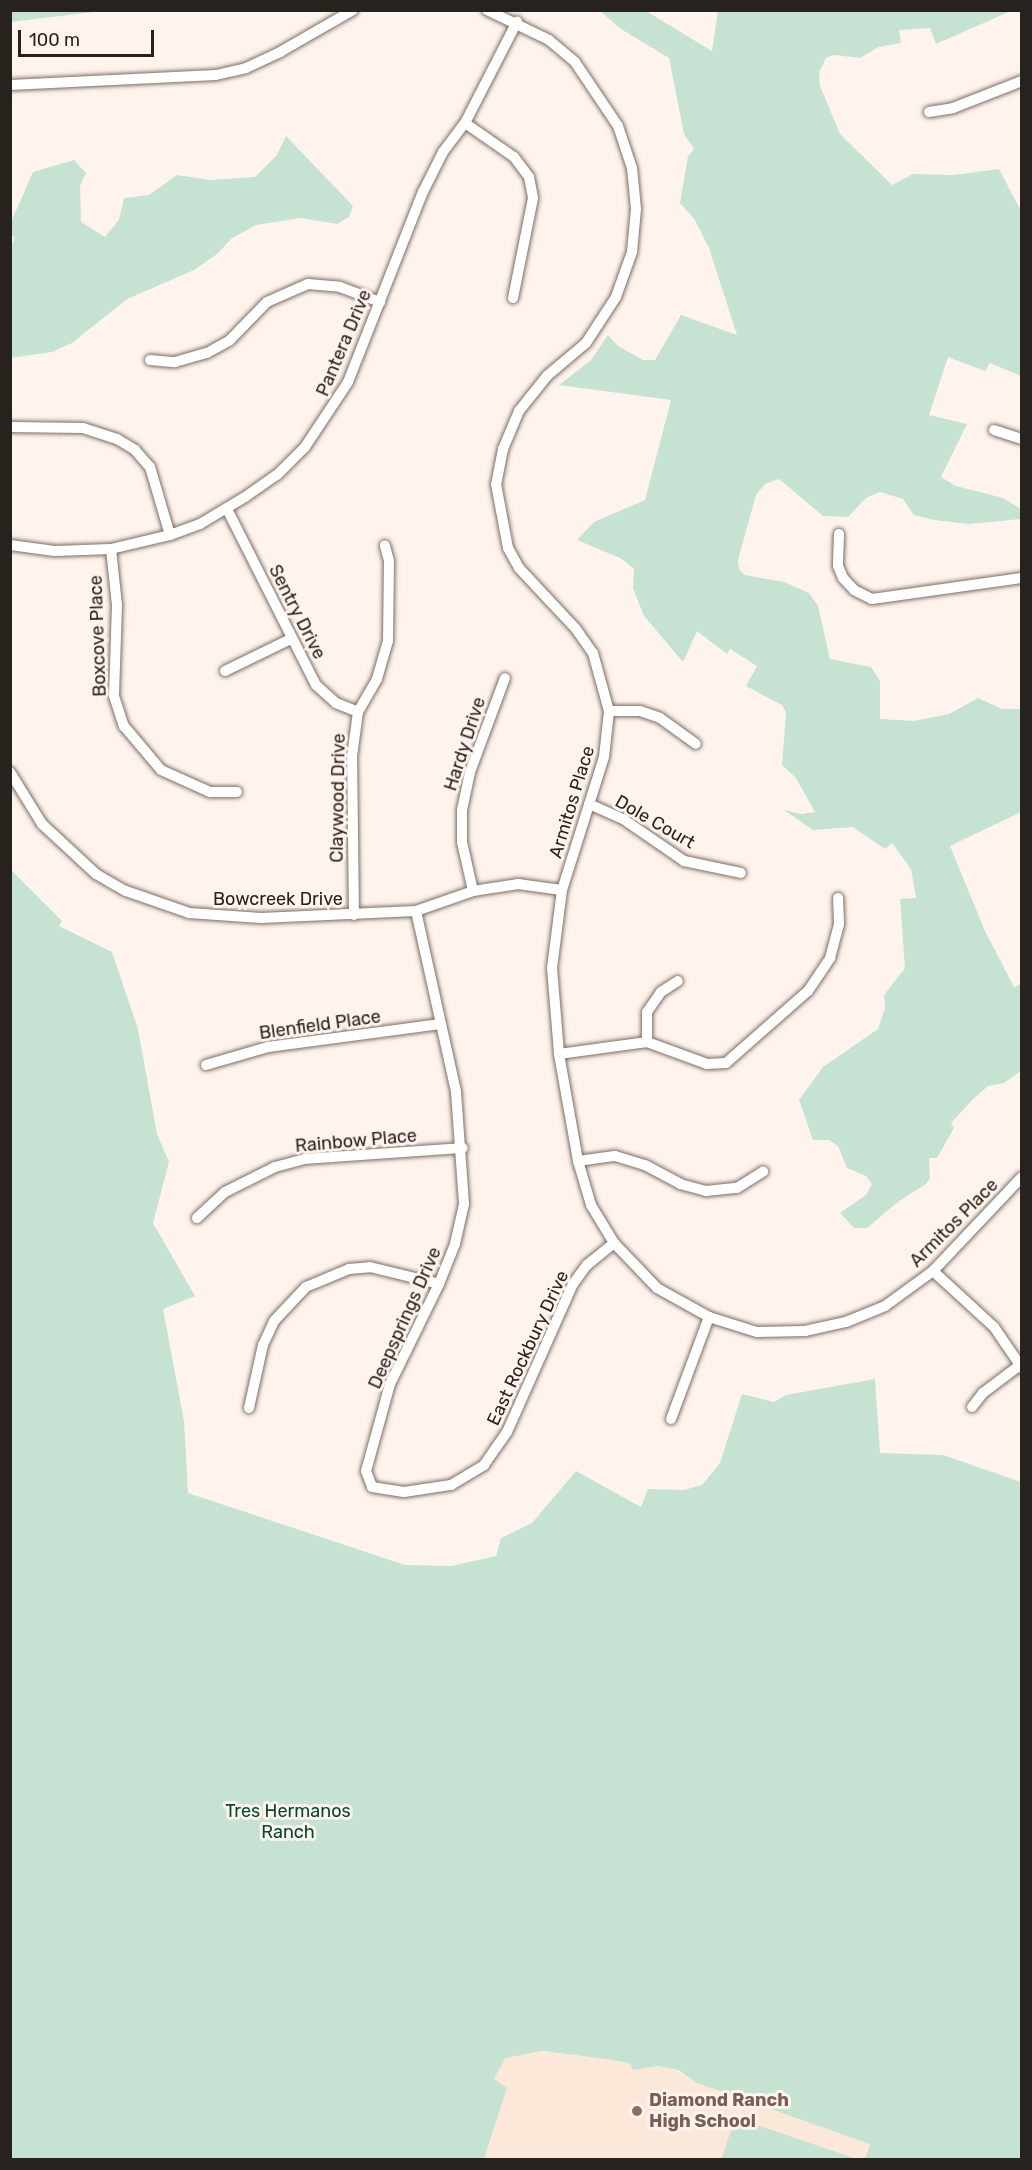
<!DOCTYPE html>
<html>
<head>
<meta charset="utf-8">
<style>
  body { margin:0 }
  #map { position:relative; width:1032px; height:2170px; overflow:hidden; background:#fff4ed; font-family:Rubik,sans-serif }
  div>[style] { position:absolute }
  [style*='--x'] { left:calc(var(--x)*1px); top:calc(var(--y)*1px); width:calc(var(--w)*1px); rotate:calc(var(--a)*1deg) }
  .education>* { inset:0; background:#fce8d9 }
  .green>* { inset:0; background:#c5e2d3 }
  .roads { filter:drop-shadow(0 0 2px #7d6e64) drop-shadow(0 0 2px #7d6e64) }
  .minor>* { height:10px; margin:-5px; padding:0 5px; transform-origin:5px; border-radius:5px; background:#fff }
  .dots>* { width:16px; height:16px; translate:-50% -50%; box-sizing:border-box; border:3px solid #fff4ed; border-radius:50% }
  span { translate:-50% -50%; white-space:nowrap; text-align:center; line-height:1.15; -webkit-text-stroke:6px #fff4ed; paint-order:stroke }
  .street-label { font-size:18px; color:#28221e }
  .park-label { font-size:18px; color:#054731 }
  .education-label { font-size:18px; color:#785e54; font-weight:700 }
  .left { translate:0 -50%; text-align:left }
  .frame { position:absolute; inset:0; border:12px solid #28221e; pointer-events:none }
  .scale { position:absolute; left:18px; top:30px; width:136px; height:27px; box-sizing:border-box; border:3px solid #28221e; border-top:0; padding-left:8px; font-size:18px; line-height:21px; white-space:nowrap; color:#28221e; -webkit-text-stroke:4px #fff4ed; paint-order:stroke }
</style>
</head>
<body>
<div id="map">
  <div class="education">
    <i style="clip-path:polygon(536px 2051px,612px 2060px,630px 2063px,633px 2070px,652px 2066px,672px 2068px,697px 2083px,871px 2144px,865px 2160px,484px 2160px,507px 2089px,494px 2079px,505px 2058px)"></i>
  </div>
  <div class="green">
    <i style="clip-path:polygon(11px 10px,102px 10px,102px 11px,11px 22px)"></i>
    <i style="clip-path:polygon(600px 11px,646px 11px,712px 51px,718px 11px,1011px 11px,936px 44px,930px 28px,899px 30px,901px 43px,879px 47px,860px 58px,834px 55px,826px 58px,819px 72px,820px 86px,840px 134px,892px 185px,913px 174px,954px 175px,999px 169px,1021px 211px,1021px 376px,990px 363px,985px 371px,948px 357px,929px 415px,967px 424px,941px 477px,956px 486px,1003px 498px,1021px 509px,1021px 519px,968px 524px,935px 520px,914px 515px,903px 499px,880px 492px,866px 498px,848px 517px,823px 516px,779px 479px,765px 484px,756px 495px,738px 560px,739px 569px,745px 575px,784px 582px,809px 593px,818px 606px,830px 659px,871px 667px,880px 681px,880px 719px,914px 721px,949px 714px,978px 698px,1002px 709px,1021px 709px,1021px 812px,950px 846px,985px 931px,1014px 987px,1021px 984px,1021px 1071px,1004px 1083px,988px 1086px,974px 1098px,951px 1123px,954px 1128px,937px 1158px,929px 1158px,930px 1178px,926px 1184px,899px 1201px,867px 1228px,854px 1228px,840px 1213px,866px 1195px,872px 1184px,866px 1176px,847px 1168px,838px 1146px,829px 1140px,813px 1140px,799px 1100px,823px 1067px,878px 1029px,885px 1008px,884px 995px,905px 968px,900px 899px,916px 898px,911px 869px,892px 843px,885px 849px,853px 827px,813px 830px,784px 810px,802px 814px,815px 812px,796px 778px,782px 765px,786px 712px,782px 705px,746px 686px,757px 666px,730px 649px,727px 654px,697px 631px,683px 662px,644px 616px,633px 588px,634px 569px,622px 559px,577px 540px,594px 522px,645px 500px,671px 400px,559px 385px,591px 360px,608px 335px,618px 346px,643px 360px,655px 360px,681px 315px,737px 335px,709px 248px,695px 220px,680px 203px,688px 156px,694px 149px,684px 134px,669px 58px,621px 29px)"></i>
    <i style="clip-path:polygon(286px 136px,353px 206px,349px 217px,337px 224px,301px 218px,256px 225px,232px 238px,217px 254px,194px 270px,127px 299px,72px 343px,52px 352px,11px 358px,10px 249px,15px 238px,11px 235px,11px 222px,33px 172px,74px 160px,86px 173px,80px 186px,81px 222px,105px 237px,119px 220px,124px 198px,149px 195px,177px 175px,210px 180px,255px 177px,277px 155px)"></i>
    <i style="clip-path:polygon(10px 869px,62px 921px,59px 926px,112px 952px,138px 1029px,157px 1134px,169px 1162px,153px 1223px,195px 1296px,163px 1309px,184px 1421px,188px 1493px,405px 1565px,452px 1566px,496px 1556px,501px 1538px,532px 1523px,576px 1471px,641px 1507px,648px 1489px,684px 1490px,702px 1485px,720px 1463px,742px 1394px,774px 1402px,786px 1395px,875px 1379px,880px 1453px,943px 1455px,1021px 1482px,1021px 2159px,865px 2159px,870px 2144px,697px 2083px,678px 2070px,658px 2066px,633px 2070px,630px 2063px,613px 2060px,542px 2051px,505px 2058px,494px 2079px,507px 2088px,484px 2159px,11px 2159px)"></i>
    <i style="clip-path:polygon(742px 2120px,857px 2159px,721px 2159px,733px 2125px)"></i>
  </div>
  <div class="roads">
    <div class="minor">
      <i style="--x:487;--y:10;--w:69;--a:25.8"></i>
      <i style="--x:549;--y:40;--w:34;--a:40"></i>
      <i style="--x:575;--y:62;--w:77;--a:56.1"></i>
      <i style="--x:618;--y:126;--w:44;--a:71.6"></i>
      <i style="--x:632;--y:168;--w:41;--a:84.4"></i>
      <i style="--x:636;--y:209;--w:43;--a:95.3"></i>
      <i style="--x:632;--y:252;--w:48;--a:109.6"></i>
      <i style="--x:616;--y:297;--w:55;--a:123.1"></i>
      <i style="--x:586;--y:343;--w:51;--a:139.8"></i>
      <i style="--x:547;--y:376;--w:45;--a:128.7"></i>
      <i style="--x:519;--y:411;--w:41;--a:112.8"></i>
      <i style="--x:503;--y:449;--w:36;--a:101"></i>
      <i style="--x:496;--y:484;--w:65;--a:79.4"></i>
      <i style="--x:508;--y:548;--w:23;--a:61"></i>
      <i style="--x:519;--y:568;--w:83;--a:46.9"></i>
      <i style="--x:576;--y:629;--w:29;--a:55"></i>
      <i style="--x:593;--y:653;--w:60;--a:74.6"></i>
      <i style="--x:609;--y:711;--w:46;--a:96.2"></i>
      <i style="--x:604;--y:757;--w:139;--a:107.5"></i>
      <i style="--x:562;--y:890;--w:79;--a:97.3"></i>
      <i style="--x:552;--y:968;--w:86;--a:85.3"></i>
      <i style="--x:559;--y:1054;--w:109;--a:79.9"></i>
      <i style="--x:578;--y:1161;--w:46;--a:73.5"></i>
      <i style="--x:591;--y:1205;--w:44;--a:58.8"></i>
      <i style="--x:614;--y:1243;--w:62;--a:46.3"></i>
      <i style="--x:657;--y:1288;--w:60;--a:29.1"></i>
      <i style="--x:709;--y:1317;--w:50;--a:17.4"></i>
      <i style="--x:757;--y:1332;--w:48;--a:-1.2"></i>
      <i style="--x:805;--y:1331;--w:42;--a:-12.4"></i>
      <i style="--x:846;--y:1322;--w:42;--a:-22.3"></i>
      <i style="--x:885;--y:1306;--w:59;--a:-36.1"></i>
      <i style="--x:933;--y:1271;--w:129;--a:-46.6"></i>
      <i style="--x:10;--y:85;--w:206;--a:-2.8"></i>
      <i style="--x:216;--y:75;--w:31;--a:-13"></i>
      <i style="--x:246;--y:68;--w:38;--a:-25"></i>
      <i style="--x:280;--y:52;--w:84;--a:-29.9"></i>
      <i style="--x:929;--y:112;--w:24;--a:-9"></i>
      <i style="--x:953;--y:108;--w:74;--a:-21.4"></i>
      <i style="--x:465;--y:123;--w:60;--a:34.8"></i>
      <i style="--x:514;--y:157;--w:25;--a:53"></i>
      <i style="--x:529;--y:177;--w:21;--a:79"></i>
      <i style="--x:533;--y:198;--w:102;--a:101.3"></i>
      <i style="--x:150;--y:360;--w:25;--a:5"></i>
      <i style="--x:175;--y:362;--w:33;--a:-16"></i>
      <i style="--x:207;--y:353;--w:26;--a:-29"></i>
      <i style="--x:230;--y:340;--w:53;--a:-45.8"></i>
      <i style="--x:267;--y:302;--w:45;--a:-23.7"></i>
      <i style="--x:308;--y:284;--w:32;--a:5"></i>
      <i style="--x:340;--y:287;--w:43;--a:20.6"></i>
      <i style="--x:10;--y:427;--w:73;--a:0.8"></i>
      <i style="--x:83;--y:428;--w:36;--a:18"></i>
      <i style="--x:117;--y:439;--w:21;--a:31"></i>
      <i style="--x:135;--y:450;--w:23;--a:49"></i>
      <i style="--x:150;--y:467;--w:71;--a:73.6"></i>
      <i style="--x:994;--y:430;--w:29;--a:18"></i>
      <i style="--x:227;--y:509;--w:197;--a:63.2"></i>
      <i style="--x:316;--y:685;--w:27;--a:42"></i>
      <i style="--x:336;--y:703;--w:24;--a:22"></i>
      <i style="--x:839;--y:534;--w:32;--a:92"></i>
      <i style="--x:838;--y:566;--w:13;--a:67"></i>
      <i style="--x:843;--y:578;--w:16;--a:47"></i>
      <i style="--x:854;--y:590;--w:20;--a:27"></i>
      <i style="--x:872;--y:599;--w:151;--a:-8"></i>
      <i style="--x:10;--y:545;--w:45;--a:7.6"></i>
      <i style="--x:55;--y:551;--w:56;--a:-2"></i>
      <i style="--x:111;--y:549;--w:61;--a:-13.3"></i>
      <i style="--x:170;--y:535;--w:32;--a:-20"></i>
      <i style="--x:200;--y:524;--w:52;--a:-31"></i>
      <i style="--x:245;--y:497;--w:39;--a:-35"></i>
      <i style="--x:277;--y:475;--w:40;--a:-45"></i>
      <i style="--x:305;--y:447;--w:78;--a:-56.5"></i>
      <i style="--x:348;--y:382;--w:204;--a:-68.5"></i>
      <i style="--x:423;--y:192;--w:45;--a:-63.4"></i>
      <i style="--x:443;--y:152;--w:36;--a:-53"></i>
      <i style="--x:465;--y:123;--w:114;--a:-62.8"></i>
      <i style="--x:111;--y:549;--w:56;--a:83.9"></i>
      <i style="--x:117;--y:605;--w:91;--a:91.9"></i>
      <i style="--x:114;--y:696;--w:32;--a:72"></i>
      <i style="--x:124;--y:726;--w:57;--a:49.9"></i>
      <i style="--x:161;--y:770;--w:54;--a:24.2"></i>
      <i style="--x:210;--y:792;--w:27;--a:0"></i>
      <i style="--x:225;--y:671;--w:73;--a:-25.9"></i>
      <i style="--x:609;--y:711;--w:31;--a:0"></i>
      <i style="--x:640;--y:711;--w:21;--a:19"></i>
      <i style="--x:660;--y:718;--w:44;--a:35.8"></i>
      <i style="--x:10;--y:772;--w:61;--a:58.4"></i>
      <i style="--x:42;--y:824;--w:74;--a:42.8"></i>
      <i style="--x:96;--y:874;--w:34;--a:30"></i>
      <i style="--x:126;--y:891;--w:67;--a:19.2"></i>
      <i style="--x:189;--y:913;--w:72;--a:4"></i>
      <i style="--x:261;--y:918;--w:155;--a:-2.6"></i>
      <i style="--x:416;--y:911;--w:60;--a:-19.3"></i>
      <i style="--x:473;--y:891;--w:46;--a:-8.8"></i>
      <i style="--x:518;--y:884;--w:44;--a:7.8"></i>
      <i style="--x:589;--y:804;--w:37;--a:24"></i>
      <i style="--x:623;--y:819;--w:74;--a:34.5"></i>
      <i style="--x:684;--y:861;--w:58;--a:11.9"></i>
      <i style="--x:473;--y:891;--w:50;--a:-102.7"></i>
      <i style="--x:462;--y:842;--w:32;--a:-90"></i>
      <i style="--x:462;--y:810;--w:39;--a:-78"></i>
      <i style="--x:470;--y:772;--w:100;--a:-69.6"></i>
      <i style="--x:416;--y:911;--w:185;--a:77.5"></i>
      <i style="--x:456;--y:1092;--w:112;--a:85.9"></i>
      <i style="--x:464;--y:1204;--w:41;--a:102.7"></i>
      <i style="--x:455;--y:1244;--w:43;--a:111.8"></i>
      <i style="--x:439;--y:1284;--w:111;--a:116.1"></i>
      <i style="--x:390;--y:1384;--w:90;--a:105.4"></i>
      <i style="--x:366;--y:1471;--w:17;--a:69"></i>
      <i style="--x:372;--y:1487;--w:32;--a:9"></i>
      <i style="--x:404;--y:1492;--w:48;--a:-8.5"></i>
      <i style="--x:451;--y:1485;--w:39;--a:-31"></i>
      <i style="--x:484;--y:1465;--w:40;--a:-55.1"></i>
      <i style="--x:507;--y:1432;--w:162;--a:-66"></i>
      <i style="--x:573;--y:1284;--w:24;--a:-54"></i>
      <i style="--x:587;--y:1265;--w:35;--a:-39"></i>
      <i style="--x:354;--y:915;--w:159;--a:-90.7"></i>
      <i style="--x:352;--y:756;--w:44;--a:-82.2"></i>
      <i style="--x:358;--y:712;--w:38;--a:-60"></i>
      <i style="--x:377;--y:679;--w:40;--a:-74"></i>
      <i style="--x:388;--y:641;--w:80;--a:-89.3"></i>
      <i style="--x:389;--y:561;--w:16;--a:-105"></i>
      <i style="--x:647;--y:1042;--w:30;--a:-90"></i>
      <i style="--x:647;--y:1012;--w:24;--a:-55"></i>
      <i style="--x:661;--y:992;--w:20;--a:-33"></i>
      <i style="--x:559;--y:1054;--w:89;--a:-7.8"></i>
      <i style="--x:647;--y:1042;--w:64;--a:20.1"></i>
      <i style="--x:707;--y:1064;--w:19;--a:-3"></i>
      <i style="--x:726;--y:1063;--w:109;--a:-41.3"></i>
      <i style="--x:808;--y:991;--w:40;--a:-56"></i>
      <i style="--x:830;--y:958;--w:35;--a:-75"></i>
      <i style="--x:839;--y:924;--w:26;--a:-92"></i>
      <i style="--x:206;--y:1065;--w:65;--a:-16.2"></i>
      <i style="--x:268;--y:1047;--w:174;--a:-7.6"></i>
      <i style="--x:578;--y:1161;--w:37;--a:-8"></i>
      <i style="--x:615;--y:1156;--w:31;--a:17"></i>
      <i style="--x:645;--y:1165;--w:40;--a:28"></i>
      <i style="--x:680;--y:1184;--w:27;--a:15"></i>
      <i style="--x:706;--y:1191;--w:31;--a:-6"></i>
      <i style="--x:737;--y:1188;--w:31;--a:-32"></i>
      <i style="--x:197;--y:1218;--w:38;--a:-43"></i>
      <i style="--x:225;--y:1192;--w:56;--a:-26.6"></i>
      <i style="--x:275;--y:1167;--w:31;--a:-15"></i>
      <i style="--x:305;--y:1159;--w:158;--a:-4"></i>
      <i style="--x:933;--y:1271;--w:83;--a:42.6"></i>
      <i style="--x:994;--y:1327;--w:50;--a:55.7"></i>
      <i style="--x:972;--y:1407;--w:18;--a:-52"></i>
      <i style="--x:983;--y:1393;--w:46;--a:-37.1"></i>
      <i style="--x:249;--y:1408;--w:65;--a:-77.5"></i>
      <i style="--x:263;--y:1345;--w:26;--a:-65"></i>
      <i style="--x:274;--y:1321;--w:47;--a:-46.7"></i>
      <i style="--x:306;--y:1287;--w:47;--a:-22.7"></i>
      <i style="--x:349;--y:1269;--w:21;--a:-5"></i>
      <i style="--x:370;--y:1267;--w:71;--a:13.8"></i>
      <i style="--x:671;--y:1419;--w:109;--a:-69.6"></i>
    </div>
  </div>
  <div class="dots">
    <i style="left:637px;top:2111px;background:#8d6e63"></i>
  </div>
  <div class="street-label">
    <span style="left:344px;top:343px;rotate:-67deg">Pantera Drive</span>
    <span style="left:297px;top:612px;rotate:63deg">Sentry Drive</span>
    <span style="left:98px;top:636px;rotate:-92deg">Boxcove Place</span>
    <span style="left:465px;top:744px;rotate:-72deg">Hardy Drive</span>
    <span style="left:338px;top:798px;rotate:-89deg">Claywood Drive</span>
    <span style="left:572px;top:802px;rotate:-73deg">Armitos Place</span>
    <span style="left:655px;top:822px;rotate:30deg">Dole Court</span>
    <span style="left:278px;top:899px">Bowcreek Drive</span>
    <span style="left:320px;top:1025px;rotate:-8deg">Blenfield Place</span>
    <span style="left:356px;top:1141px;rotate:-5deg">Rainbow Place</span>
    <span style="left:954px;top:1223px;rotate:-45deg">Armitos Place</span>
    <span style="left:405px;top:1318px;rotate:-66deg">Deepsprings Drive</span>
    <span style="left:528px;top:1348px;rotate:-65deg">East Rockbury Drive</span>
  </div>
  <div class="park-label">
    <span style="left:288px;top:1822px">Tres Hermanos<br>Ranch</span>
  </div>
  <div class="education-label">
    <span class="left" style="left:649px;top:2111px">Diamond Ranch<br>High School</span>
  </div>
  <div class="frame"></div>
  <div class="scale">100 m</div>
</div>
</body>
</html>
